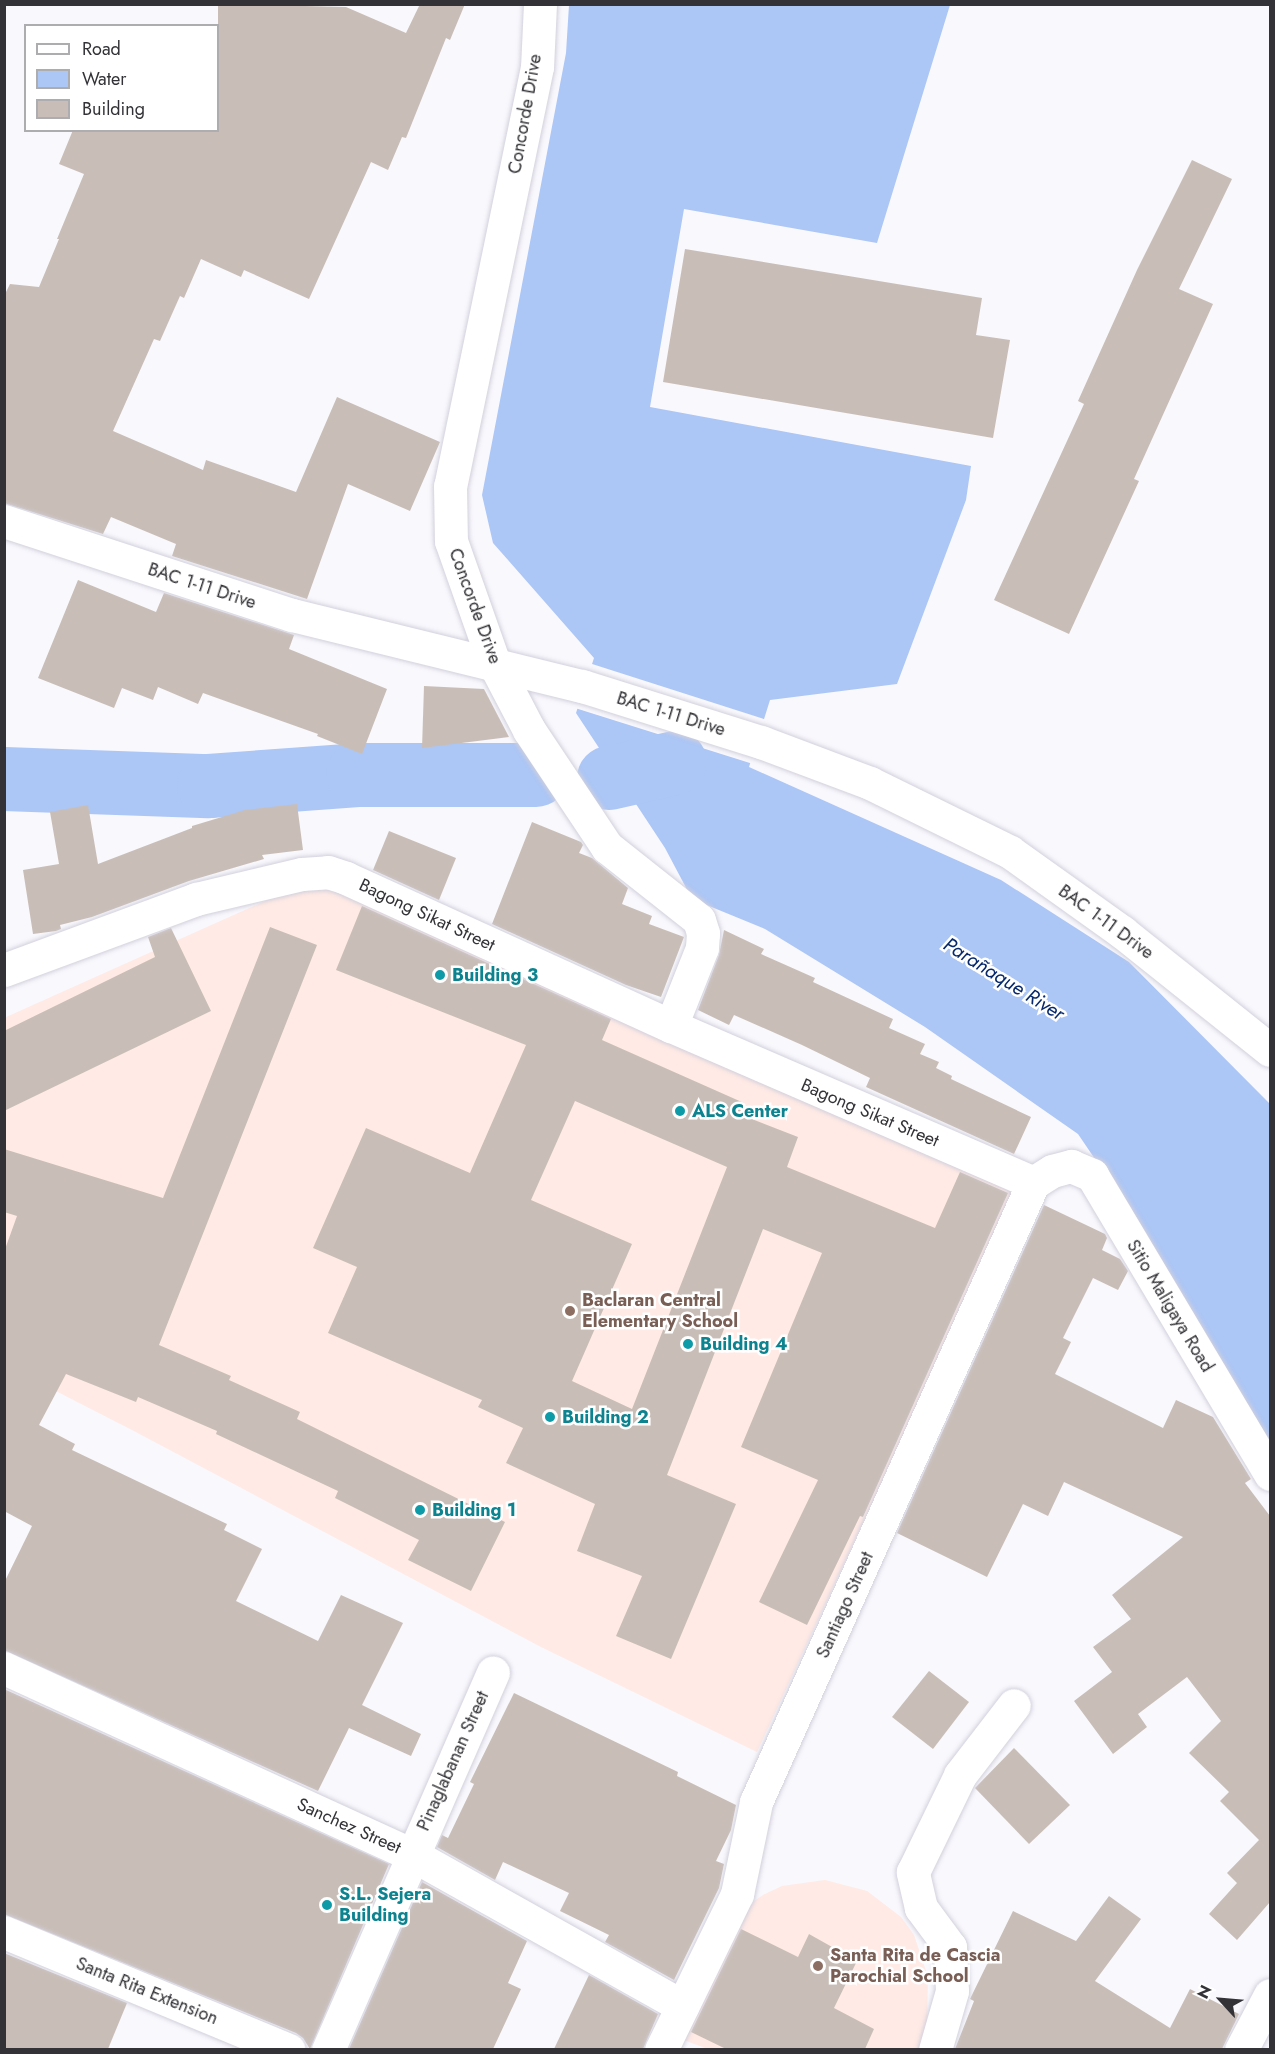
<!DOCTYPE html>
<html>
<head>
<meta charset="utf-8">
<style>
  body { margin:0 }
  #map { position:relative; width:1275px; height:2054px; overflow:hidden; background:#f9f8fd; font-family:Jost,sans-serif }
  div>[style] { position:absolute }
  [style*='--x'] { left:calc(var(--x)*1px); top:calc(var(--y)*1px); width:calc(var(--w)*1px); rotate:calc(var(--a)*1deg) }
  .education>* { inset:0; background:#ffeae5 }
  .water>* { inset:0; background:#acc6f5 }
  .pier>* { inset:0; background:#f9f8fd }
  .river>* { height:64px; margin:-32px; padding:0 32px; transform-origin:32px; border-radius:32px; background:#acc6f5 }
  .building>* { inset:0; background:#c9beb7 }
  .roads { filter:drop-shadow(0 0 2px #d2d0dc) drop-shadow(0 0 2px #d2d0dc) }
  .minor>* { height:33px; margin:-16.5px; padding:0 16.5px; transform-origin:16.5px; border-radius:16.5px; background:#fff }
  .tertiary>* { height:33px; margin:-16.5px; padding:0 16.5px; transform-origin:16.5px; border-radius:16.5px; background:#fff }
  .dots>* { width:16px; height:16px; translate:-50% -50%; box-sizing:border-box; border:3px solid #fff; border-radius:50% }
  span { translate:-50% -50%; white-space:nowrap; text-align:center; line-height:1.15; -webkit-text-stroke:5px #fff; paint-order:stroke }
  .street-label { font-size:18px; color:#333337 }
  .culture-label { font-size:18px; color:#0d838f; font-weight:700 }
  .left { translate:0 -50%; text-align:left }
  .education-label { font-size:18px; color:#785e54; font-weight:700 }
  .water-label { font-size:20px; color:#082a6b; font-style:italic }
  .frame { position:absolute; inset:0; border:6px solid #333337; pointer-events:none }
  .legend { position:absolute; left:24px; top:24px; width:195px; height:108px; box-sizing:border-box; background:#fff; border:2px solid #adadaf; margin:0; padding:8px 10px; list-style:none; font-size:18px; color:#333337 }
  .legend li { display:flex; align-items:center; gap:12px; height:30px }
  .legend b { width:30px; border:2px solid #adadaf }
  .north { position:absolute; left:1191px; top:1970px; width:60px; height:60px; -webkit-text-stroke:4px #fff; paint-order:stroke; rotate:296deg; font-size:16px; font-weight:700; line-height:24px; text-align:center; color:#333337 }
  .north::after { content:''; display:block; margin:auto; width:21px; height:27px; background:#333337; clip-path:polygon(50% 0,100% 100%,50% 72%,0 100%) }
</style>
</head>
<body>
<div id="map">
  <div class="education">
    <i style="clip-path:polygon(312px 880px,1015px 1193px,757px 1752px,541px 1647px,132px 1430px,5px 1365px,4px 1018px)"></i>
    <i style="clip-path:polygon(825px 1880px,867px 1891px,901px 1917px,914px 1935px,928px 1977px,927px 2024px,922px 2049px,711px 2050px,675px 2037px,745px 1907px,763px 1895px,782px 1886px)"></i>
  </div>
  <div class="water">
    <i style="clip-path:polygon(569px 5px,950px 5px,877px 243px,684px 209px,650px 407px,971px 466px,966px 500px,897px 684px,770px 700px,749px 767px,1001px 880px,1129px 962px,1270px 1104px,1270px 1454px,1137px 1221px,1078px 1134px,925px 1027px,765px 929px,692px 899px,665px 848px,576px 713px,594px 658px,493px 543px,482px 495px,566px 53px)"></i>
  </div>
  <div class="pier">
    <i style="clip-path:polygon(589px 663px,767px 720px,753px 764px,575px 708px)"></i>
  </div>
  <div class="river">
    <i style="--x:609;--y:778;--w:68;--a:-12.8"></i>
    <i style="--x:4;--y:779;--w:205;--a:2"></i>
    <i style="--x:209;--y:786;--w:149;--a:-4.2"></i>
    <i style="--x:358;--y:775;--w:178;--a:0"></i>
  </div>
  <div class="building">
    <i style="clip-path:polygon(218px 4px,346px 7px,406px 33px,420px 4px,465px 4px,450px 40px,446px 38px,406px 138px,402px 137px,388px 170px,371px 162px,309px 299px,244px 270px,241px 277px,201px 259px,184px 298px,180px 296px,160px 341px,154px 339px,113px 431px,203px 470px,206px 460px,296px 492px,337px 397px,440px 442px,410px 511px,348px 484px,307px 599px,172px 556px,176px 544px,111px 517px,103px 534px,4px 503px,4px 296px,10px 284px,39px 287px,59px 239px,57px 239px,84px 174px,59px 164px,73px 130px,218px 130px)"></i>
    <i style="clip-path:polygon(1192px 160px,1232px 179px,1179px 289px,1213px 304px,1134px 479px,1139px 481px,1069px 634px,994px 600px,1084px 404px,1078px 401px,1137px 270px)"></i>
    <i style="clip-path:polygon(685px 249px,982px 298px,976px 335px,1010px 340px,993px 438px,663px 382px)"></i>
    <i style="clip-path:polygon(78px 580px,156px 612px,164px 593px,294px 635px,289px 649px,387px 689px,362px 754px,317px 736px,318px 734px,203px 693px,198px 704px,158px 687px,153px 700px,122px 688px,114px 708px,38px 678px)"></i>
    <i style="clip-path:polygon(424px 686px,484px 689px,509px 737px,422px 748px)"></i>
    <i style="clip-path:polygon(297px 804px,303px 850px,262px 855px,264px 859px,189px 881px,92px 917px,60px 925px,61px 929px,56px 931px,33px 934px,23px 870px,59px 864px,50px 812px,88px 805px,98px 864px,192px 828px,192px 826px,245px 810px)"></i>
    <i style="clip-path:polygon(532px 822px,581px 842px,583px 845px,579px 853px,592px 858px,628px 888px,622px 904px,652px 916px,649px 924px,684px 937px,661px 997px,626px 985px,492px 924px)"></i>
    <i style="clip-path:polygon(389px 831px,456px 858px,439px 900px,373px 870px)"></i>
    <i style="clip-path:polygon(evenodd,362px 906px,611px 1019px,602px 1040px,744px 1103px,739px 1114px,798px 1137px,787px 1167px,935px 1228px,960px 1172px,1008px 1193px,863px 1517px,860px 1516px,807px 1625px,759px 1602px,818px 1480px,741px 1447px,822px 1253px,763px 1229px,667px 1475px,736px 1504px,671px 1659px,616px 1636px,642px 1576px,577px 1551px,595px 1504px,506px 1463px,523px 1428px,478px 1407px,482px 1400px,328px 1333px,357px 1267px,313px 1248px,366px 1128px,470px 1173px,526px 1045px,336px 970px,362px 906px,575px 1101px,727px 1167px,632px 1409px,572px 1381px,632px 1244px,531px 1200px,575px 1101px)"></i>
    <i style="clip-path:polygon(270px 927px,317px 945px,159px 1345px,231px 1376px,229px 1380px,300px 1412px,297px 1419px,505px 1522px,471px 1591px,408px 1560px,419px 1540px,335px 1498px,338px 1491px,216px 1434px,217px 1431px,138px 1397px,136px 1402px,66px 1374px,39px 1425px,75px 1444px,72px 1450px,227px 1524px,224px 1530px,262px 1549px,236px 1601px,318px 1641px,341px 1595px,403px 1623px,362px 1705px,421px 1734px,411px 1756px,349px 1728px,318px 1791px,4px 1650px,4px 1583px,32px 1526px,4px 1511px,4px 1252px,17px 1216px,4px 1212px,4px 1149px,163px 1198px)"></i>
    <i style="clip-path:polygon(171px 928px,211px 1011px,4px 1111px,4px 1031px,155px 957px,148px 937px)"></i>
    <i style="clip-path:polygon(724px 930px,764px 949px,761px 954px,815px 978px,813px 982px,893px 1019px,889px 1028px,925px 1044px,920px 1054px,939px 1062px,936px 1068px,952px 1076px,951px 1079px,1031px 1117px,1014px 1154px,866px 1087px,870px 1078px,802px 1045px,734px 1015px,729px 1025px,698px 1010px,719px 955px)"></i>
    <i style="clip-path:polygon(1044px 1205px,1105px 1234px,1107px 1238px,1102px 1250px,1120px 1259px,1128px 1271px,1118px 1290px,1093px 1278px,1063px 1338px,1071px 1342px,1055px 1374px,1163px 1428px,1176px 1400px,1213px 1417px,1251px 1479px,1245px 1483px,1270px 1516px,1270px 1902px,1237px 1940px,1209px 1914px,1237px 1883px,1227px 1873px,1259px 1840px,1220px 1801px,1229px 1792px,1189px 1753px,1221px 1721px,1187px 1677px,1138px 1714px,1147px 1727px,1113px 1754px,1074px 1701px,1112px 1672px,1093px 1647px,1131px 1619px,1112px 1595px,1183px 1537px,1064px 1482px,1048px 1516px,1023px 1504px,987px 1577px,897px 1533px)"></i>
    <i style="clip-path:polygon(929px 1671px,969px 1702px,933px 1749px,892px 1717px)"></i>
    <i style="clip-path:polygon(4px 1689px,389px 1864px,310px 2049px,303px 2038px,296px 2033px,4px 1914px)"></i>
    <i style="clip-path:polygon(514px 1693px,678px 1772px,677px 1776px,736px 1805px,731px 1830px,716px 1861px,724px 1864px,719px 1888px,674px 1980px,605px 1942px,609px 1935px,560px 1911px,569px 1893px,503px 1862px,495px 1880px,437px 1847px,442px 1835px,448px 1838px,474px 1784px,470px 1782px)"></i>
    <i style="clip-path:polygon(1014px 1748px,1070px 1805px,1029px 1844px,975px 1788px)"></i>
    <i style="clip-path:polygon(422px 1882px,527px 1941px,508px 1983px,521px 1989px,493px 2049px,349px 2049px)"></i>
    <i style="clip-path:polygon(1109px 1896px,1141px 1919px,1095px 1981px,1170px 2028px,1190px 1989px,1239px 2014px,1222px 2049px,955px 2049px,974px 2001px,970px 1999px,1013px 1911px,1076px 1941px)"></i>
    <i style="clip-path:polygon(741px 1929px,798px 1957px,809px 1934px,857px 1961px,834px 2008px,874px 2029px,865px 2049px,726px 2049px,691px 2032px)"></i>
    <i style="clip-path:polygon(4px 1953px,127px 2003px,108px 2049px,4px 2049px)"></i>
    <i style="clip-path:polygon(589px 1975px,658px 2014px,643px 2049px,554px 2049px)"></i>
  </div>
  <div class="roads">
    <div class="minor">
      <i style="--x:540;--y:4;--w:63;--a:92.7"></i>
      <i style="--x:537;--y:67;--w:428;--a:101.7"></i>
      <i style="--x:450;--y:486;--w:55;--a:89"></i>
      <i style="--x:451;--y:541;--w:129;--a:70.6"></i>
      <i style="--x:494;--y:663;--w:76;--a:62.4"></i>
      <i style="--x:529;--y:730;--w:141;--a:56.3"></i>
      <i style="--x:607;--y:847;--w:117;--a:38.4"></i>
      <i style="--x:699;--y:920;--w:14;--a:73"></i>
      <i style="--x:703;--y:933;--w:15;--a:94"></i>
      <i style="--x:702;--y:948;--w:84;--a:111.7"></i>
      <i style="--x:4;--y:970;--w:205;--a:-20.3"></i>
      <i style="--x:196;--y:899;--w:109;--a:-13.3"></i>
      <i style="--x:302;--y:874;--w:26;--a:-4"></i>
      <i style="--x:328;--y:872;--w:19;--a:18"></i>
      <i style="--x:346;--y:878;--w:357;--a:24.5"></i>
      <i style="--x:671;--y:1026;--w:395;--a:23.4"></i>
      <i style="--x:4;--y:1668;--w:447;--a:24.6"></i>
      <i style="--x:411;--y:1854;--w:311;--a:29.3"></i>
      <i style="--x:4;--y:1932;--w:308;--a:22.5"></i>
      <i style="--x:328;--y:2050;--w:412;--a:-66.4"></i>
      <i style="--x:661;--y:2050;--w:174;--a:-64"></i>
      <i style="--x:737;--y:1894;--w:94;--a:-78.3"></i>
      <i style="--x:756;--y:1802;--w:678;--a:-65.89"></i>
      <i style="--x:1033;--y:1183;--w:22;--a:-32"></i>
      <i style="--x:1052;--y:1171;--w:20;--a:-15"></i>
      <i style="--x:1071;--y:1166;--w:23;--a:23"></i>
      <i style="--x:1092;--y:1175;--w:348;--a:59.2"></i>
      <i style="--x:935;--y:2050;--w:61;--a:-73.9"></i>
      <i style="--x:952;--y:1991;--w:44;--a:-92.6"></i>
      <i style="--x:950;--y:1947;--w:49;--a:-126.6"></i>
      <i style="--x:921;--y:1908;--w:37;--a:-103"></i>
      <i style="--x:913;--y:1872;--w:108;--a:-64.1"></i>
      <i style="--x:960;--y:1775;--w:88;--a:-52.4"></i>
      <i style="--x:1241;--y:2050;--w:62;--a:-62.2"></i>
    </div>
    <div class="tertiary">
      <i style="--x:4;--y:521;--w:303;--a:18.1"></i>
      <i style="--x:292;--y:615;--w:299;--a:13.8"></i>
      <i style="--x:582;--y:686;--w:188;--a:17.4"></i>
      <i style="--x:761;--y:742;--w:116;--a:20.6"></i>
      <i style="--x:870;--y:783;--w:156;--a:26.2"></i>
      <i style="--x:1010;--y:852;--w:138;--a:35.5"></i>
      <i style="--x:1122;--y:932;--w:189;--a:38.6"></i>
    </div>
  </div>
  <div class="dots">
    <i style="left:440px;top:975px;background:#0f9aa8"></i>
    <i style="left:680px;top:1111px;background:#0f9aa8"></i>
    <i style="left:570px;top:1311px;background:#8d6e63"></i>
    <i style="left:688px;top:1344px;background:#0f9aa8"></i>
    <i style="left:550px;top:1417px;background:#0f9aa8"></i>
    <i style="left:420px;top:1510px;background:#0f9aa8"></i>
    <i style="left:327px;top:1905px;background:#0f9aa8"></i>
    <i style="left:818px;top:1966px;background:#8d6e63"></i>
  </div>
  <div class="street-label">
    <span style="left:525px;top:114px;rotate:-80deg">Concorde Drive</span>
    <span style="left:202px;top:586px;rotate:18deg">BAC 1-11 Drive</span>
    <span style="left:475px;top:606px;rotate:70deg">Concorde Drive</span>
    <span style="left:671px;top:714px;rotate:17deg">BAC 1-11 Drive</span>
    <span style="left:427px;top:915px;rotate:25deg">Bagong Sikat Street</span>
    <span style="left:1106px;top:922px;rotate:36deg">BAC 1-11 Drive</span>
    <span style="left:870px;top:1113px;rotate:23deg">Bagong Sikat Street</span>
    <span style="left:1170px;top:1306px;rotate:59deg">Sitio Maligaya Road</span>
    <span style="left:845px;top:1605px;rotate:-66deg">Santiago Street</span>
    <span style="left:453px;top:1761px;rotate:-66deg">Pinaglabanan Street</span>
    <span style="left:349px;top:1826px;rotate:24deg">Sanchez Street</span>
    <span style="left:147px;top:1991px;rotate:22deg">Santa Rita Extension</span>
  </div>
  <div class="culture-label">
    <span class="left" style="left:452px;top:975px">Building 3</span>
    <span class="left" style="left:692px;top:1111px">ALS Center</span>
    <span class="left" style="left:700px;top:1344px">Building 4</span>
    <span class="left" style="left:562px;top:1417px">Building 2</span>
    <span class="left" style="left:432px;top:1510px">Building 1</span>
    <span class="left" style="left:339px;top:1905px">S.L. Sejera<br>Building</span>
  </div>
  <div class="education-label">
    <span class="left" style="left:582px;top:1311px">Baclaran Central<br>Elementary School</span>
    <span class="left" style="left:830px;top:1966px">Santa Rita de Cascia<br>Parochial School</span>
  </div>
  <div class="water-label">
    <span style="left:1004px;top:979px;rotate:32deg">Parañaque River</span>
  </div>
  <div class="frame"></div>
  <ul class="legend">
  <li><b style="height:8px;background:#fff"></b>Road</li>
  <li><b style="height:16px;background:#acc6f5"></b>Water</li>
  <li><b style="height:16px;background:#c9beb7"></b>Building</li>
  </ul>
  <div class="north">N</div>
</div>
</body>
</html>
